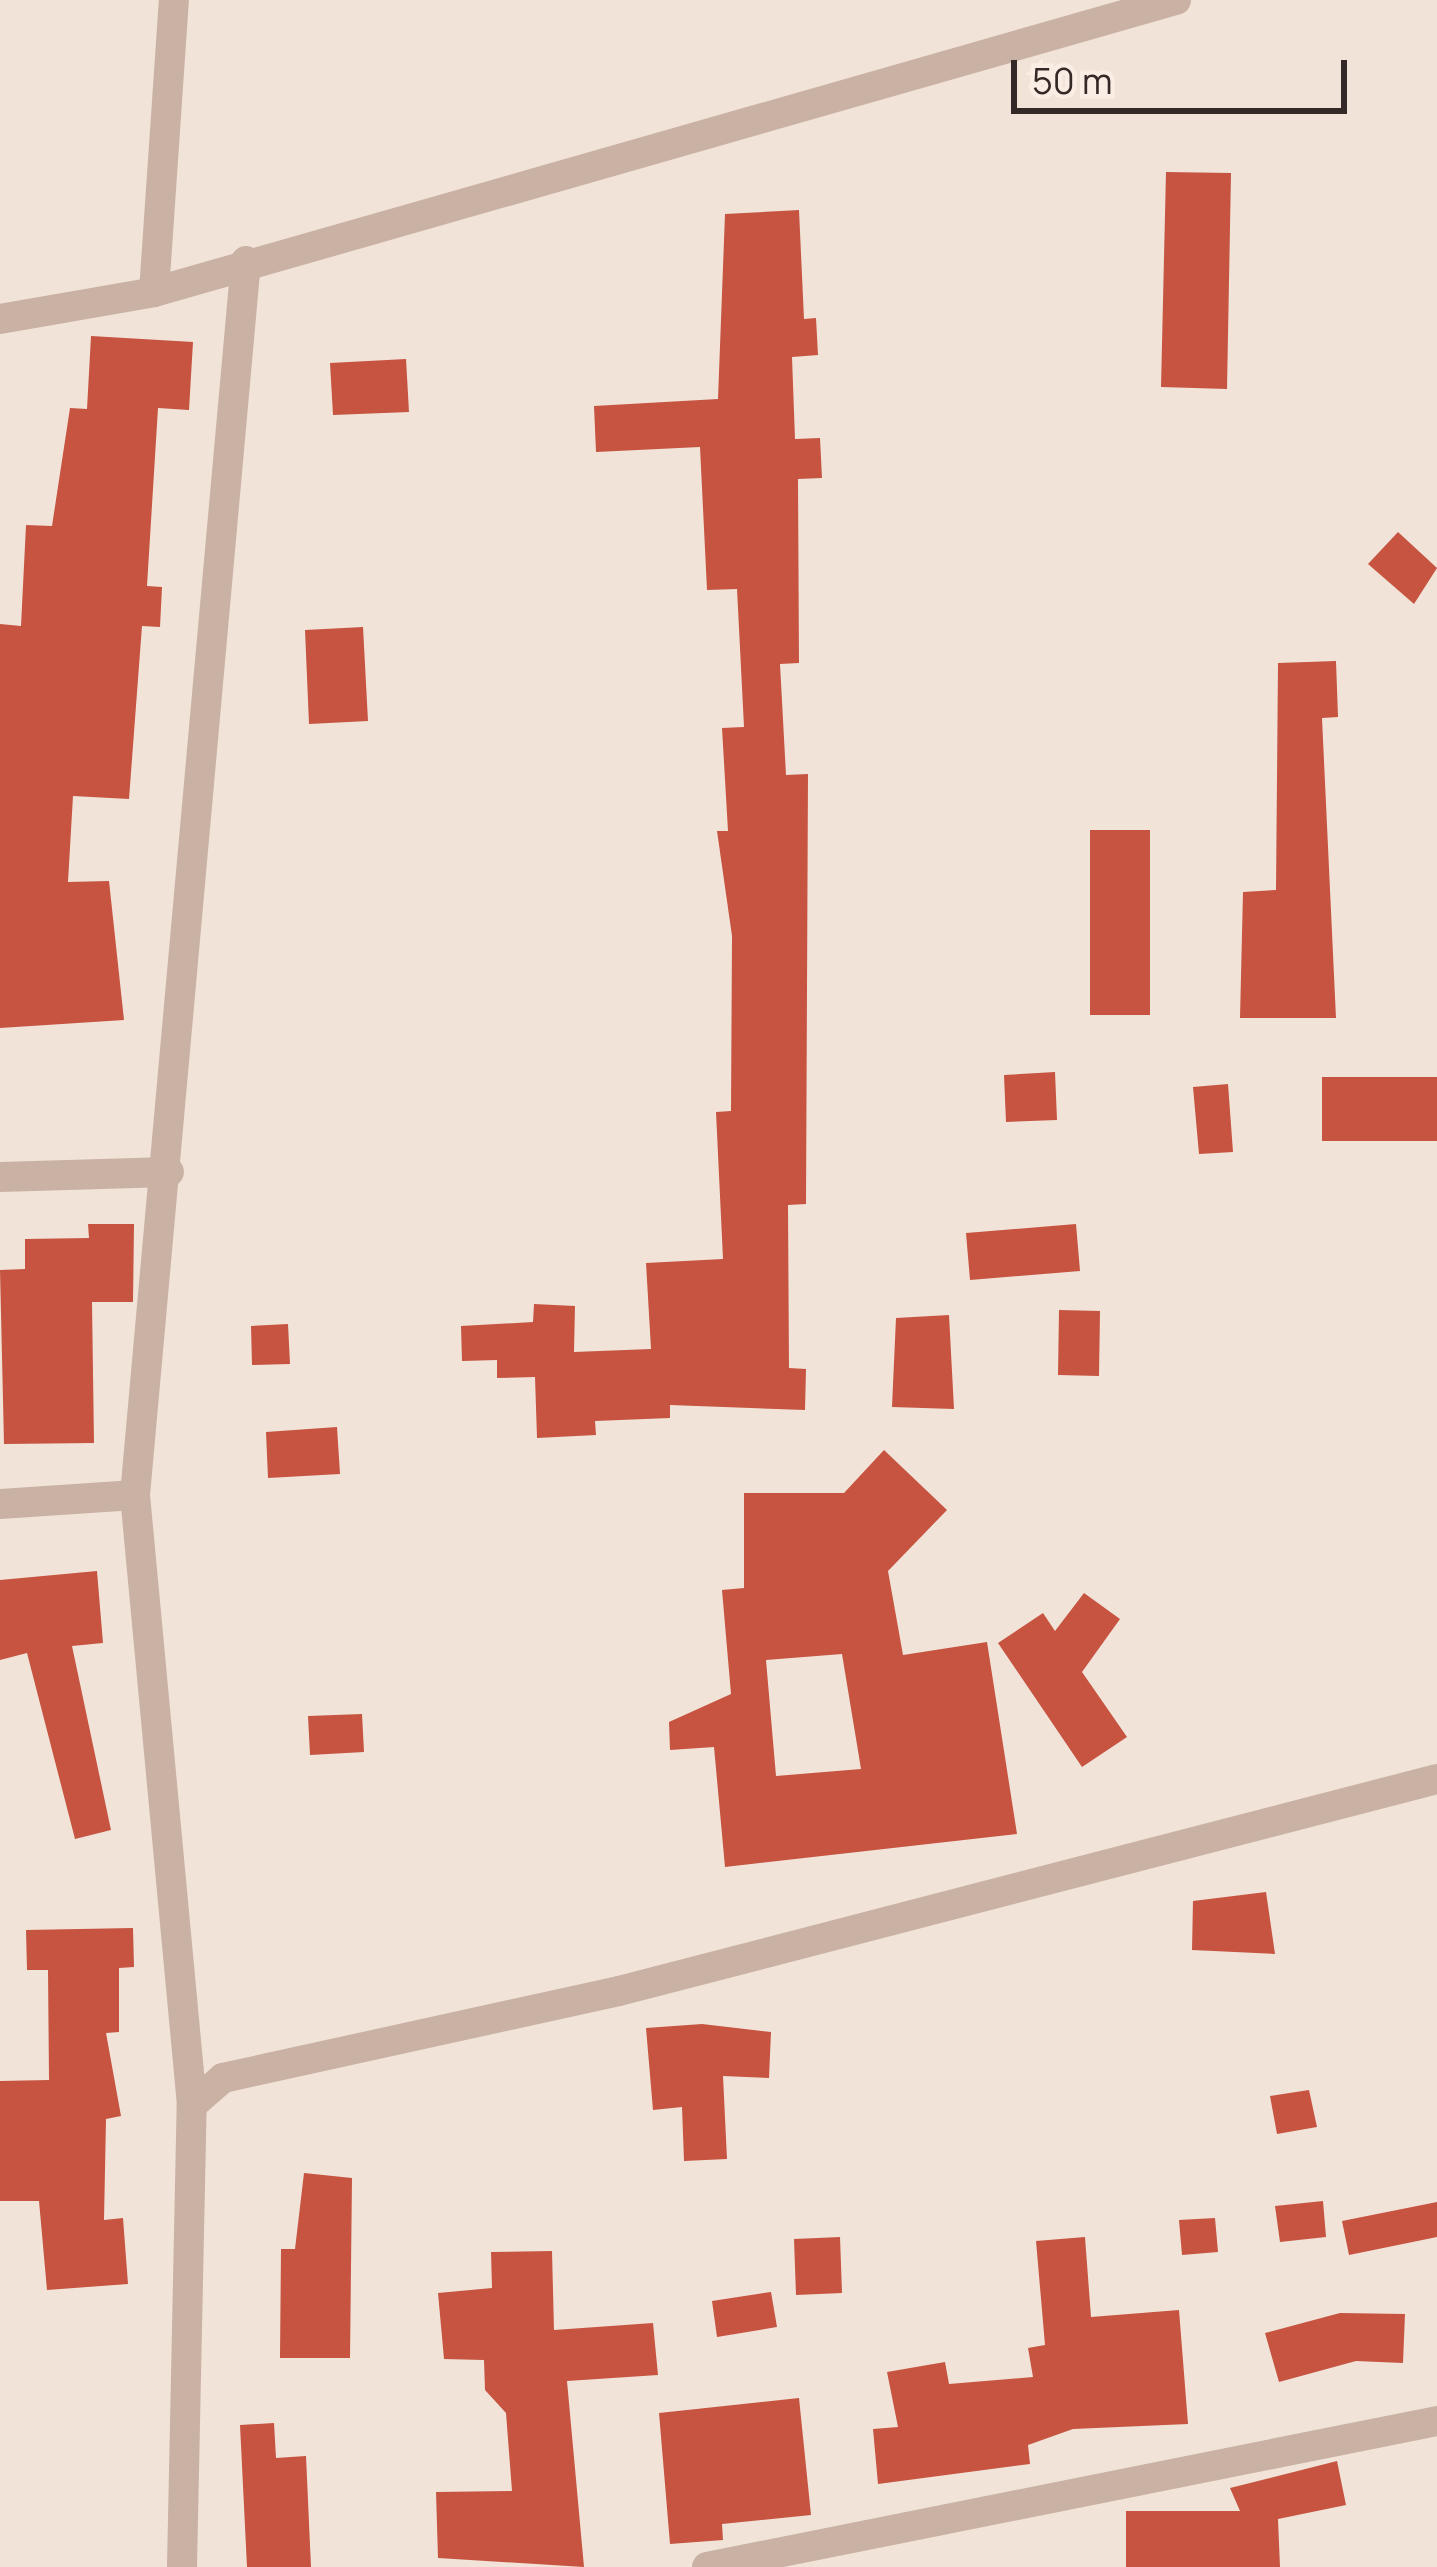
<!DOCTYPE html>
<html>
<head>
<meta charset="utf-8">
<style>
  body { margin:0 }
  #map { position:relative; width:1437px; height:2567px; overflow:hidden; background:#f1e3d8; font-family:Manrope,sans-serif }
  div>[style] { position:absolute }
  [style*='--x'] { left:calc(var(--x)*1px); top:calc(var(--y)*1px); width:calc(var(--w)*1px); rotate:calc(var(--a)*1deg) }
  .building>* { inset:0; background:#c65441 }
  .minor>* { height:30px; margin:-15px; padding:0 15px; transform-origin:15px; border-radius:15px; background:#c9b1a4 }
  span { translate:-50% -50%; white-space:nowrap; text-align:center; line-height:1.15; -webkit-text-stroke:10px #f9ede4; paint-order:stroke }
  .scale { position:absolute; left:1011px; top:60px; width:336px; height:54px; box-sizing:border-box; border:6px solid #342926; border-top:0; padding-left:15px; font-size:36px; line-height:42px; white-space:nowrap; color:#342926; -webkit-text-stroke:9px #f9ede4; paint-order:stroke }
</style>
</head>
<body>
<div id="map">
  <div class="building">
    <i style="clip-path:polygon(1166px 172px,1231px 173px,1227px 389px,1161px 387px)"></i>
    <i style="clip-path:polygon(799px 210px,804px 319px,816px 318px,818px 355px,792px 357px,795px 439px,820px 438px,822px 478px,798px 479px,799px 663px,780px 664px,786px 775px,808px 774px,806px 1204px,788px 1205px,789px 1368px,806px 1369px,805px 1410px,670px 1405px,670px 1418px,595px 1421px,596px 1435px,537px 1438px,535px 1377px,497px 1378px,497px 1360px,462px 1361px,461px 1326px,533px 1322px,534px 1304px,575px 1306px,574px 1352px,651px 1349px,646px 1263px,723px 1259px,716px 1112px,731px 1111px,732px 936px,717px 831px,728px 831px,722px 728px,744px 727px,737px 589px,707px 590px,700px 447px,596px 452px,594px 406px,718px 399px,725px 214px)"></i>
    <i style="clip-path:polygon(91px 336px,193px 342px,189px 410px,158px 408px,147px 586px,162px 587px,160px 627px,142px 626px,129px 799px,73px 796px,68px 882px,109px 881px,124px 1020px,0 1028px,0 624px,21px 626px,26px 525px,52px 526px,70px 408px,87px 409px)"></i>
    <i style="clip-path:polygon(406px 359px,409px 412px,333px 415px,330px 363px)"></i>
    <i style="clip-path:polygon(1398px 532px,1437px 568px,1414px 604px,1368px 564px)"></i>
    <i style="clip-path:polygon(363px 627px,368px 721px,309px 724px,305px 630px)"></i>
    <i style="clip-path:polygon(1336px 661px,1338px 717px,1322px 718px,1336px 1018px,1240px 1018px,1243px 892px,1276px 890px,1278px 663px)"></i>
    <i style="clip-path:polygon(1090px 830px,1150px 830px,1150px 1015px,1090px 1015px)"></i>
    <i style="clip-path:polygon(1055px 1072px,1057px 1120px,1006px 1122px,1004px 1075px)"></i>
    <i style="clip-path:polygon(1322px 1077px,1437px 1077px,1437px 1141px,1322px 1141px)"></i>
    <i style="clip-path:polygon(1228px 1084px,1233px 1152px,1199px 1154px,1193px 1087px)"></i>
    <i style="clip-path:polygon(88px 1224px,134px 1224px,133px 1302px,92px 1302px,94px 1443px,4px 1444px,0 1270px,25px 1269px,25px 1239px,89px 1238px)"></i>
    <i style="clip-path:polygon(1076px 1224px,1080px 1271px,970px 1280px,966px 1233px)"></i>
    <i style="clip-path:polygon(1059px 1310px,1100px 1311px,1099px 1376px,1058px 1375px)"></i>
    <i style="clip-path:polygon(949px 1315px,954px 1409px,892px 1407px,896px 1318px)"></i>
    <i style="clip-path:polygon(288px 1324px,290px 1364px,252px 1365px,251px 1326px)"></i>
    <i style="clip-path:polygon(337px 1427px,340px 1474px,268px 1478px,266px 1432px)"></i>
    <i style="clip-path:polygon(evenodd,884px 1450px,947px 1510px,888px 1571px,903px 1655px,987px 1642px,1017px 1834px,725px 1867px,714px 1747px,670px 1750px,669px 1722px,731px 1694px,722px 1590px,744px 1588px,744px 1493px,844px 1493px,884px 1450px,842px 1654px,861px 1769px,776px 1776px,766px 1660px,842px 1654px)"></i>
    <i style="clip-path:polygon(97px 1571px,103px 1643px,72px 1646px,111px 1830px,75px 1839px,27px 1653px,0 1660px,0 1580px)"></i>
    <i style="clip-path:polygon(1084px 1593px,1120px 1619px,1082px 1672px,1127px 1737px,1082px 1767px,998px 1643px,1043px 1613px,1055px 1631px)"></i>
    <i style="clip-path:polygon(362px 1714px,364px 1752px,310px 1755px,308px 1716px)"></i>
    <i style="clip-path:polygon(1266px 1892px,1275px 1954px,1192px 1950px,1193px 1901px)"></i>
    <i style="clip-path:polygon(133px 1928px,134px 1967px,119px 1968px,119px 2032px,106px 2033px,121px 2116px,106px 2119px,104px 2220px,123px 2218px,128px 2284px,47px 2290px,39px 2201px,0 2201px,0 2081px,49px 2080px,48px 1970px,27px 1970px,26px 1930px)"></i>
    <i style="clip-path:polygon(702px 2024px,771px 2032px,769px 2078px,723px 2076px,727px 2159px,684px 2161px,682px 2107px,653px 2110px,646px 2028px)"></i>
    <i style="clip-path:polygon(1309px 2090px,1317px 2127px,1277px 2134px,1270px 2096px)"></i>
    <i style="clip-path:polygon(304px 2173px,352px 2178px,350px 2358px,280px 2358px,281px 2249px,295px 2249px)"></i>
    <i style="clip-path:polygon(1323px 2201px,1326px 2237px,1280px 2242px,1275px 2206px)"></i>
    <i style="clip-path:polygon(1437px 2202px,1437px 2237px,1349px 2255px,1342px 2221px)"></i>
    <i style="clip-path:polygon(1215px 2218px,1218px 2252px,1182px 2255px,1179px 2220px)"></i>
    <i style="clip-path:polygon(840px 2237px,842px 2293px,796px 2295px,794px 2239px)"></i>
    <i style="clip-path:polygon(1085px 2237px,1091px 2317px,1179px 2310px,1188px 2424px,1073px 2429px,1028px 2445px,1030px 2464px,878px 2484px,873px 2429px,898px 2427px,887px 2372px,945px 2362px,949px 2384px,1033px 2377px,1028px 2348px,1045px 2345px,1036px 2241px)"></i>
    <i style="clip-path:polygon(552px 2251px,554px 2330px,653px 2323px,658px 2375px,567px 2381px,584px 2567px,438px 2558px,436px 2492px,512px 2491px,506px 2413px,485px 2390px,484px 2360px,444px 2359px,438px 2293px,492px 2288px,491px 2252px)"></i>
    <i style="clip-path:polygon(771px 2292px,777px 2327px,717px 2337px,712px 2301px)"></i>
    <i style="clip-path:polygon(1340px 2313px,1405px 2314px,1403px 2363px,1356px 2361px,1279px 2382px,1265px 2333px)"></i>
    <i style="clip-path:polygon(799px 2398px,811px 2515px,722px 2524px,723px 2540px,670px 2544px,659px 2413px)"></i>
    <i style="clip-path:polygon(274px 2423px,276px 2458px,306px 2456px,311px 2567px,247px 2567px,240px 2425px)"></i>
    <i style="clip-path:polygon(1337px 2461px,1346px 2505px,1278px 2519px,1280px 2567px,1126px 2567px,1126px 2511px,1240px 2511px,1230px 2488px)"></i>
  </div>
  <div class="minor">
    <i style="--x:154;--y:292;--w:293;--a:-86.1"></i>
    <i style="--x:0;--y:319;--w:156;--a:-9.9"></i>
    <i style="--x:154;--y:292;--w:1063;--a:-15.95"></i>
    <i style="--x:0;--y:1177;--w:169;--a:-1.7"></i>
    <i style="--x:0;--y:1504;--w:135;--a:-3.8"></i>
    <i style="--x:192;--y:2105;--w:41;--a:-41.1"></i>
    <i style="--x:223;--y:2078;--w:405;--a:-12.4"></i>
    <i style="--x:619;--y:1991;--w:845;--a:-14.53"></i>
    <i style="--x:182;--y:2567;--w:462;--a:-88.8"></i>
    <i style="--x:192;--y:2105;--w:613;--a:-95.34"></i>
    <i style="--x:135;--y:1495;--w:1239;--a:-84.86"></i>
    <i style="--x:707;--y:2567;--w:744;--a:-11.31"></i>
  </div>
  <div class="scale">50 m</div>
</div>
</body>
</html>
